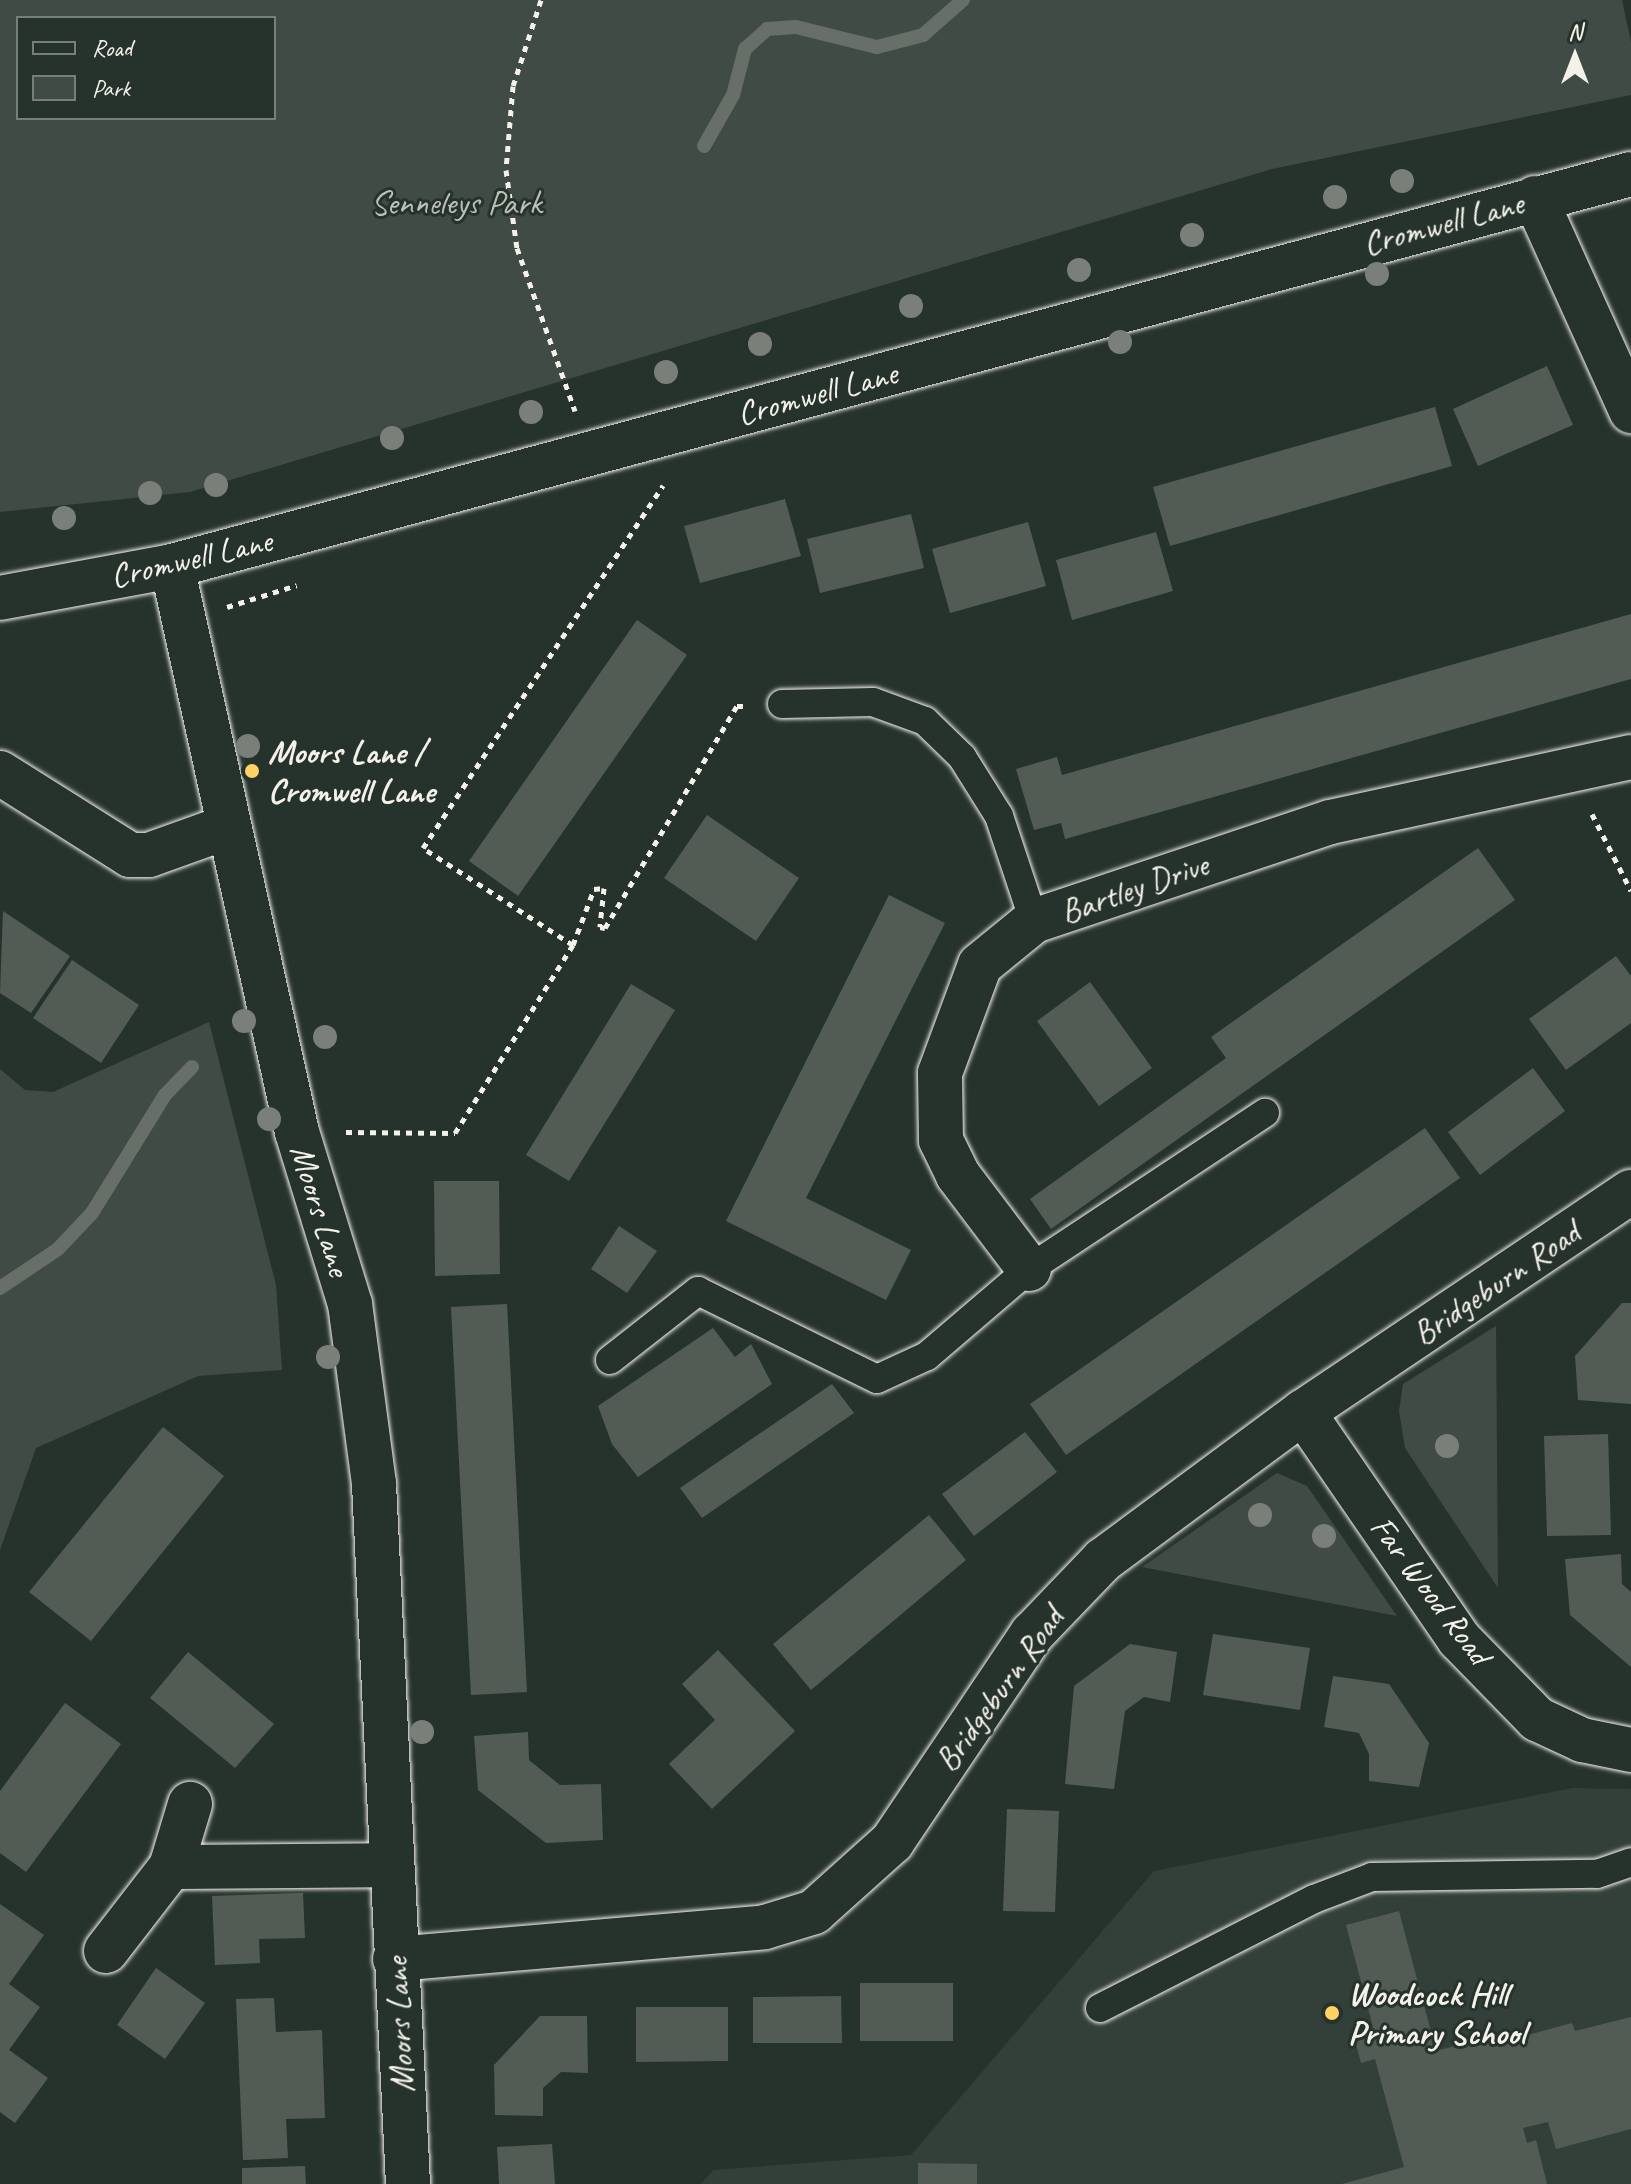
<!DOCTYPE html>
<html>
<head>
<meta charset="utf-8">
<style>
  body { margin:0 }
  #map { position:relative; width:1631px; height:2184px; overflow:hidden; background:#26332d; font-family:Caveat,sans-serif }
  div>[style] { position:absolute }
  [style*='--x'] { left:calc(var(--x)*1px); top:calc(var(--y)*1px); width:calc(var(--w)*1px); rotate:calc(var(--a)*1deg) }
  .built>* { inset:0; background:#333f39 }
  .green>* { inset:0; background:#414b45 }
  .stream>* { height:14px; margin:-7px; padding:0 7px; transform-origin:7px; border-radius:7px; background:#676f68 }
  .building>* { inset:0; background:#525c55 }
  .path>* { height:5px; margin-top:-2.5px; transform-origin:0; background:repeating-linear-gradient(90deg,#f4f1e8 0 6px,transparent 0 12px) }
  .roads { filter:drop-shadow(0 0 2px #f4f1e8) drop-shadow(0 0 2px #f4f1e8) }
  .service>* { height:28px; margin:-14px; padding:0 14px; transform-origin:14px; border-radius:14px; background:#26332d }
  .minor>* { height:44px; margin:-22px; padding:0 22px; transform-origin:22px; border-radius:22px; background:#26332d }
  .tertiary>* { height:44px; margin:-22px; padding:0 22px; transform-origin:22px; border-radius:22px; background:#26332d }
  .trees>* { width:24px; height:24px; margin:-12px; border-radius:50%; background:#7a8079 }
  .dots>* { width:22px; height:22px; translate:-50% -50%; box-sizing:border-box; border:4px solid #26332d; border-radius:50% }
  span { translate:-50% -50%; white-space:nowrap; text-align:center; line-height:1.15; -webkit-text-stroke:6px #26332d; paint-order:stroke }
  .park-label { font-size:34px; color:#bebfb7 }
  .street-label { font-size:34px; color:#f4f1e8 }
  .poi-label { font-size:34px; color:#f4f1e8; font-weight:700 }
  .left { translate:0 -50%; text-align:left }
  .legend { position:absolute; left:16px; top:16px; width:260px; height:104px; box-sizing:border-box; background:#26332d; border:2px solid #787f78; margin:0; padding:10px 14px; list-style:none; font-size:24px; color:#f4f1e8 }
  .legend li { display:flex; align-items:center; gap:16px; height:40px }
  .legend b { width:40px; border:2px solid #787f78 }
  .north { position:absolute; left:1535px; top:16px; width:80px; height:80px; -webkit-text-stroke:6px #26332d; paint-order:stroke; rotate:0deg; font-size:22px; font-weight:700; line-height:32px; text-align:center; color:#f4f1e8 }
  .north::after { content:''; display:block; margin:auto; width:28px; height:36px; background:#f4f1e8; clip-path:polygon(50% 0,100% 100%,50% 72%,0 100%) }
</style>
</head>
<body>
<div id="map">
  <div class="built">
    <i style="clip-path:polygon(1572px 1788px,1631px 1789px,1631px 2184px,701px 2184px,713px 2170px,911px 2155px,1154px 1871px)"></i>
  </div>
  <div class="green">
    <i style="clip-path:polygon(evenodd,0 0,1622px 0,1631px 42px,1631px 95px,1272px 169px,190px 492px,0 512px,0 0,18px 18px,274px 18px,274px 118px,18px 118px,18px 18px)"></i>
    <i style="clip-path:polygon(209px 1022px,276px 1285px,282px 1370px,198px 1376px,36px 1448px,0 1550px,0 1069px,25px 1090px,53px 1092px)"></i>
    <i style="clip-path:polygon(1496px 1326px,1498px 1588px,1405px 1448px,1399px 1411px,1403px 1384px)"></i>
    <i style="clip-path:polygon(1277px 1473px,1307px 1486px,1397px 1616px,1142px 1567px)"></i>
  </div>
  <div class="stream">
    <i style="--x:704;--y:146;--w:59;--a:-60.4"></i>
    <i style="--x:733;--y:95;--w:48;--a:-75.4"></i>
    <i style="--x:745;--y:49;--w:30;--a:-42"></i>
    <i style="--x:767;--y:29;--w:29;--a:-4"></i>
    <i style="--x:796;--y:27;--w:83;--a:13.9"></i>
    <i style="--x:877;--y:47;--w:48;--a:-14.6"></i>
    <i style="--x:923;--y:35;--w:53;--a:-41.2"></i>
    <i style="--x:0;--y:1288;--w:70;--a:-33.9"></i>
    <i style="--x:58;--y:1249;--w:50;--a:-46.6"></i>
    <i style="--x:92;--y:1213;--w:139;--a:-58.3"></i>
    <i style="--x:165;--y:1095;--w:39;--a:-46"></i>
  </div>
  <div class="building">
    <i style="clip-path:polygon(1547px 366px,1573px 425px,1478px 466px,1453px 409px)"></i>
    <i style="clip-path:polygon(1435px 407px,1452px 466px,1170px 546px,1153px 487px)"></i>
    <i style="clip-path:polygon(785px 499px,801px 556px,700px 583px,684px 526px)"></i>
    <i style="clip-path:polygon(911px 514px,924px 568px,820px 593px,807px 539px)"></i>
    <i style="clip-path:polygon(1028px 522px,1046px 586px,950px 613px,932px 549px)"></i>
    <i style="clip-path:polygon(1156px 532px,1173px 591px,1072px 620px,1056px 560px)"></i>
    <i style="clip-path:polygon(1631px 614px,1631px 679px,1065px 839px,1061px 823px,1034px 830px,1016px 769px,1057px 757px,1062px 775px)"></i>
    <i style="clip-path:polygon(637px 620px,687px 655px,518px 896px,469px 861px)"></i>
    <i style="clip-path:polygon(707px 815px,799px 878px,756px 941px,664px 878px)"></i>
    <i style="clip-path:polygon(1478px 848px,1515px 900px,1051px 1229px,1030px 1199px,1226px 1058px,1211px 1037px)"></i>
    <i style="clip-path:polygon(889px 895px,945px 923px,806px 1198px,911px 1250px,886px 1300px,726px 1221px)"></i>
    <i style="clip-path:polygon(3px 911px,70px 956px,31px 1013px,0 993px)"></i>
    <i style="clip-path:polygon(1616px 956px,1631px 976px,1631px 1023px,1566px 1070px,1529px 1019px)"></i>
    <i style="clip-path:polygon(72px 960px,139px 1005px,101px 1063px,33px 1018px)"></i>
    <i style="clip-path:polygon(1090px 982px,1152px 1068px,1099px 1106px,1037px 1021px)"></i>
    <i style="clip-path:polygon(631px 984px,675px 1010px,569px 1181px,526px 1155px)"></i>
    <i style="clip-path:polygon(1533px 1068px,1565px 1111px,1480px 1175px,1448px 1132px)"></i>
    <i style="clip-path:polygon(1425px 1128px,1460px 1178px,1066px 1455px,1030px 1404px)"></i>
    <i style="clip-path:polygon(434px 1181px,499px 1181px,500px 1274px,435px 1276px)"></i>
    <i style="clip-path:polygon(619px 1226px,657px 1251px,627px 1293px,591px 1269px)"></i>
    <i style="clip-path:polygon(1622px 1303px,1631px 1303px,1631px 1404px,1578px 1400px,1575px 1356px)"></i>
    <i style="clip-path:polygon(507px 1304px,527px 1692px,471px 1695px,451px 1307px)"></i>
    <i style="clip-path:polygon(713px 1328px,735px 1357px,751px 1344px,772px 1384px,638px 1477px,612px 1444px,598px 1406px)"></i>
    <i style="clip-path:polygon(832px 1384px,854px 1413px,702px 1518px,680px 1488px)"></i>
    <i style="clip-path:polygon(163px 1427px,224px 1476px,91px 1641px,29px 1592px)"></i>
    <i style="clip-path:polygon(1025px 1432px,1057px 1472px,974px 1536px,942px 1494px)"></i>
    <i style="clip-path:polygon(1608px 1434px,1611px 1535px,1547px 1536px,1544px 1436px)"></i>
    <i style="clip-path:polygon(929px 1515px,966px 1560px,811px 1690px,773px 1644px)"></i>
    <i style="clip-path:polygon(1621px 1554px,1622px 1584px,1631px 1592px,1631px 1667px,1570px 1615px,1565px 1559px)"></i>
    <i style="clip-path:polygon(1213px 1634px,1310px 1648px,1300px 1710px,1203px 1695px)"></i>
    <i style="clip-path:polygon(1130px 1644px,1177px 1652px,1170px 1702px,1144px 1697px,1125px 1711px,1114px 1789px,1065px 1784px,1074px 1686px)"></i>
    <i style="clip-path:polygon(718px 1650px,795px 1731px,712px 1809px,669px 1764px,715px 1720px,682px 1684px)"></i>
    <i style="clip-path:polygon(188px 1652px,274px 1724px,235px 1768px,150px 1698px)"></i>
    <i style="clip-path:polygon(1333px 1676px,1389px 1684px,1429px 1743px,1419px 1787px,1369px 1781px,1369px 1754px,1359px 1733px,1324px 1727px)"></i>
    <i style="clip-path:polygon(65px 1703px,121px 1744px,26px 1872px,0 1853px,0 1791px)"></i>
    <i style="clip-path:polygon(528px 1732px,529px 1760px,560px 1785px,601px 1784px,603px 1840px,546px 1843px,478px 1790px,474px 1736px)"></i>
    <i style="clip-path:polygon(1007px 1809px,1059px 1811px,1055px 1912px,1003px 1911px)"></i>
    <i style="clip-path:polygon(303px 1893px,305px 1938px,259px 1939px,260px 1963px,215px 1965px,212px 1896px)"></i>
    <i style="clip-path:polygon(0 1904px,44px 1935px,9px 1984px,40px 2007px,9px 2050px,48px 2078px,15px 2123px,0 2112px)"></i>
    <i style="clip-path:polygon(1399px 1911px,1436px 2051px,1503px 2033px,1505px 2041px,1572px 2023px,1575px 2031px,1631px 2017px,1631px 2129px,1556px 2149px,1548px 2122px,1523px 2128px,1527px 2143px,1536px 2140px,1547px 2184px,1342px 2184px,1404px 2167px,1375px 2059px,1361px 2063px,1353px 2033px,1373px 2027px,1346px 1925px)"></i>
    <i style="clip-path:polygon(156px 1968px,205px 2003px,165px 2059px,117px 2025px)"></i>
    <i style="clip-path:polygon(860px 1983px,953px 1983px,953px 2041px,860px 2041px)"></i>
    <i style="clip-path:polygon(841px 1996px,842px 2043px,753px 2043px,753px 1997px)"></i>
    <i style="clip-path:polygon(274px 1998px,276px 2032px,322px 2030px,325px 2118px,286px 2119px,288px 2158px,243px 2160px,236px 1999px)"></i>
    <i style="clip-path:polygon(636px 2007px,728px 2007px,728px 2061px,636px 2062px)"></i>
    <i style="clip-path:polygon(540px 2016px,587px 2016px,588px 2073px,561px 2072px,543px 2088px,543px 2116px,495px 2115px,494px 2065px)"></i>
    <i style="clip-path:polygon(552px 2144px,555px 2184px,499px 2184px,497px 2147px)"></i>
    <i style="clip-path:polygon(918px 2163px,977px 2164px,977px 2184px,918px 2184px)"></i>
    <i style="clip-path:polygon(305px 2166px,306px 2184px,242px 2184px,242px 2168px)"></i>
  </div>
  <div class="path">
    <i style="--x:541;--y:0;--w:90;--a:108"></i>
    <i style="--x:513;--y:86;--w:84;--a:94.8"></i>
    <i style="--x:506;--y:170;--w:79;--a:82"></i>
    <i style="--x:517;--y:248;--w:173;--a:70.4"></i>
    <i style="--x:227;--y:607;--w:73;--a:-17.4"></i>
    <i style="--x:1592;--y:814;--w:86;--a:63.1"></i>
    <i style="--x:573;--y:945;--w:60;--a:-69.4"></i>
    <i style="--x:594;--y:889;--w:10;--a:-6"></i>
    <i style="--x:604;--y:888;--w:39;--a:96"></i>
    <i style="--x:600;--y:927;--w:5;--a:11"></i>
    <i style="--x:605;--y:928;--w:258;--a:-59.3"></i>
    <i style="--x:737;--y:706;--w:8;--a:0"></i>
    <i style="--x:346;--y:1132;--w:109;--a:0.5"></i>
    <i style="--x:455;--y:1133;--w:222;--a:-57.9"></i>
    <i style="--x:573;--y:945;--w:179;--a:-147.1"></i>
    <i style="--x:423;--y:848;--w:435;--a:-56.5"></i>
  </div>
  <div class="roads">
    <div class="service">
      <i style="--x:782;--y:704;--w:91;--a:-1.3"></i>
      <i style="--x:873;--y:702;--w:55;--a:20.1"></i>
      <i style="--x:925;--y:721;--w:52;--a:44.2"></i>
      <i style="--x:962;--y:757;--w:70;--a:57.9"></i>
      <i style="--x:999;--y:816;--w:111;--a:71.6"></i>
      <i style="--x:610;--y:1360;--w:112;--a:-38.1"></i>
      <i style="--x:698;--y:1291;--w:199;--a:26.2"></i>
      <i style="--x:877;--y:1379;--w:55;--a:-24.7"></i>
      <i style="--x:927;--y:1356;--w:134;--a:-40.5"></i>
      <i style="--x:1029;--y:1269;--w:283;--a:-33.5"></i>
      <i style="--x:1100;--y:2008;--w:240;--a:-27"></i>
      <i style="--x:1314;--y:1899;--w:62;--a:-20.8"></i>
      <i style="--x:1372;--y:1877;--w:225;--a:-0.8"></i>
      <i style="--x:1597;--y:1874;--w:36;--a:-19"></i>
    </div>
    <div class="minor">
      <i style="--x:1535;--y:198;--w:234;--a:65.7"></i>
      <i style="--x:0;--y:773;--w:154;--a:32.2"></i>
      <i style="--x:130;--y:855;--w:19;--a:0"></i>
      <i style="--x:149;--y:855;--w:83;--a:-19.7"></i>
      <i style="--x:1029;--y:1269;--w:118;--a:-127.1"></i>
      <i style="--x:958;--y:1175;--w:39;--a:-116"></i>
      <i style="--x:941;--y:1140;--w:67;--a:-90.9"></i>
      <i style="--x:940;--y:1073;--w:115;--a:-69.7"></i>
      <i style="--x:980;--y:965;--w:70;--a:-39.2"></i>
      <i style="--x:1034;--y:921;--w:312;--a:-18.5"></i>
      <i style="--x:1330;--y:822;--w:308;--a:-12.2"></i>
      <i style="--x:1303;--y:1412;--w:275;--a:55.5"></i>
      <i style="--x:1459;--y:1639;--w:112;--a:45.7"></i>
      <i style="--x:1537;--y:1719;--w:50;--a:25"></i>
      <i style="--x:1582;--y:1740;--w:50;--a:11.5"></i>
      <i style="--x:171;--y:1867;--w:219;--a:-0.5"></i>
      <i style="--x:106;--y:1951;--w:106;--a:-52.3"></i>
      <i style="--x:171;--y:1867;--w:66;--a:-73.2"></i>
      <i style="--x:395;--y:1959;--w:371;--a:-4.9"></i>
      <i style="--x:765;--y:1927;--w:51;--a:-17"></i>
      <i style="--x:814;--y:1912;--w:105;--a:-41.9"></i>
      <i style="--x:892;--y:1842;--w:251;--a:-56.1"></i>
      <i style="--x:1032;--y:1634;--w:103;--a:-46.2"></i>
      <i style="--x:1103;--y:1560;--w:249;--a:-36.5"></i>
      <i style="--x:1303;--y:1412;--w:395;--a:-33.9"></i>
    </div>
    <div class="tertiary">
      <i style="--x:172;--y:566;--w:580;--a:77.55"></i>
      <i style="--x:297;--y:1132;--w:180;--a:72.9"></i>
      <i style="--x:350;--y:1304;--w:182;--a:82.4"></i>
      <i style="--x:374;--y:1484;--w:701;--a:87.22"></i>
      <i style="--x:0;--y:598;--w:175;--a:-10.5"></i>
      <i style="--x:172;--y:566;--w:1511;--a:-15.04"></i>
    </div>
  </div>
  <div class="trees">
    <i style="left:1402px;top:181px"></i>
    <i style="left:1335px;top:197px"></i>
    <i style="left:1192px;top:235px"></i>
    <i style="left:1079px;top:270px"></i>
    <i style="left:1377px;top:274px"></i>
    <i style="left:911px;top:306px"></i>
    <i style="left:1120px;top:342px"></i>
    <i style="left:760px;top:344px"></i>
    <i style="left:666px;top:372px"></i>
    <i style="left:531px;top:412px"></i>
    <i style="left:392px;top:438px"></i>
    <i style="left:216px;top:485px"></i>
    <i style="left:150px;top:493px"></i>
    <i style="left:64px;top:518px"></i>
    <i style="left:248px;top:746px"></i>
    <i style="left:244px;top:1021px"></i>
    <i style="left:325px;top:1037px"></i>
    <i style="left:269px;top:1119px"></i>
    <i style="left:328px;top:1357px"></i>
    <i style="left:1447px;top:1446px"></i>
    <i style="left:1260px;top:1515px"></i>
    <i style="left:1324px;top:1536px"></i>
    <i style="left:422px;top:1732px"></i>
  </div>
  <div class="dots">
    <i style="left:252px;top:771px;background:#ffd166"></i>
    <i style="left:1332px;top:2013px;background:#ffd166"></i>
  </div>
  <div class="park-label">
    <span style="left:456px;top:203px">Senneleys Park</span>
  </div>
  <div class="street-label">
    <span style="left:1443px;top:223px;rotate:-15deg">Cromwell Lane</span>
    <span style="left:817px;top:393px;rotate:-15deg">Cromwell Lane</span>
    <span style="left:191px;top:558px;rotate:-13deg">Cromwell Lane</span>
    <span style="left:1134px;top:888px;rotate:-19deg">Bartley Drive</span>
    <span style="left:321px;top:1210px;rotate:73deg">Moors Lane</span>
    <span style="left:1496px;top:1283px;rotate:-34deg">Bridgeburn Road</span>
    <span style="left:1431px;top:1590px;rotate:53deg">Far Wood Road</span>
    <span style="left:999px;top:1689px;rotate:-54deg">Bridgeburn Road</span>
    <span style="left:399px;top:2025px;rotate:-93deg">Moors Lane</span>
  </div>
  <div class="poi-label">
    <span class="left" style="left:268px;top:771px">Moors Lane /<br>Cromwell Lane</span>
    <span class="left" style="left:1348px;top:2013px">Woodcock Hill<br>Primary School</span>
  </div>
  <ul class="legend">
  <li><b style="height:10px;background:#26332d"></b>Road</li>
  <li><b style="height:22px;background:#414b45"></b>Park</li>
  </ul>
  <div class="north">N</div>
</div>
</body>
</html>
